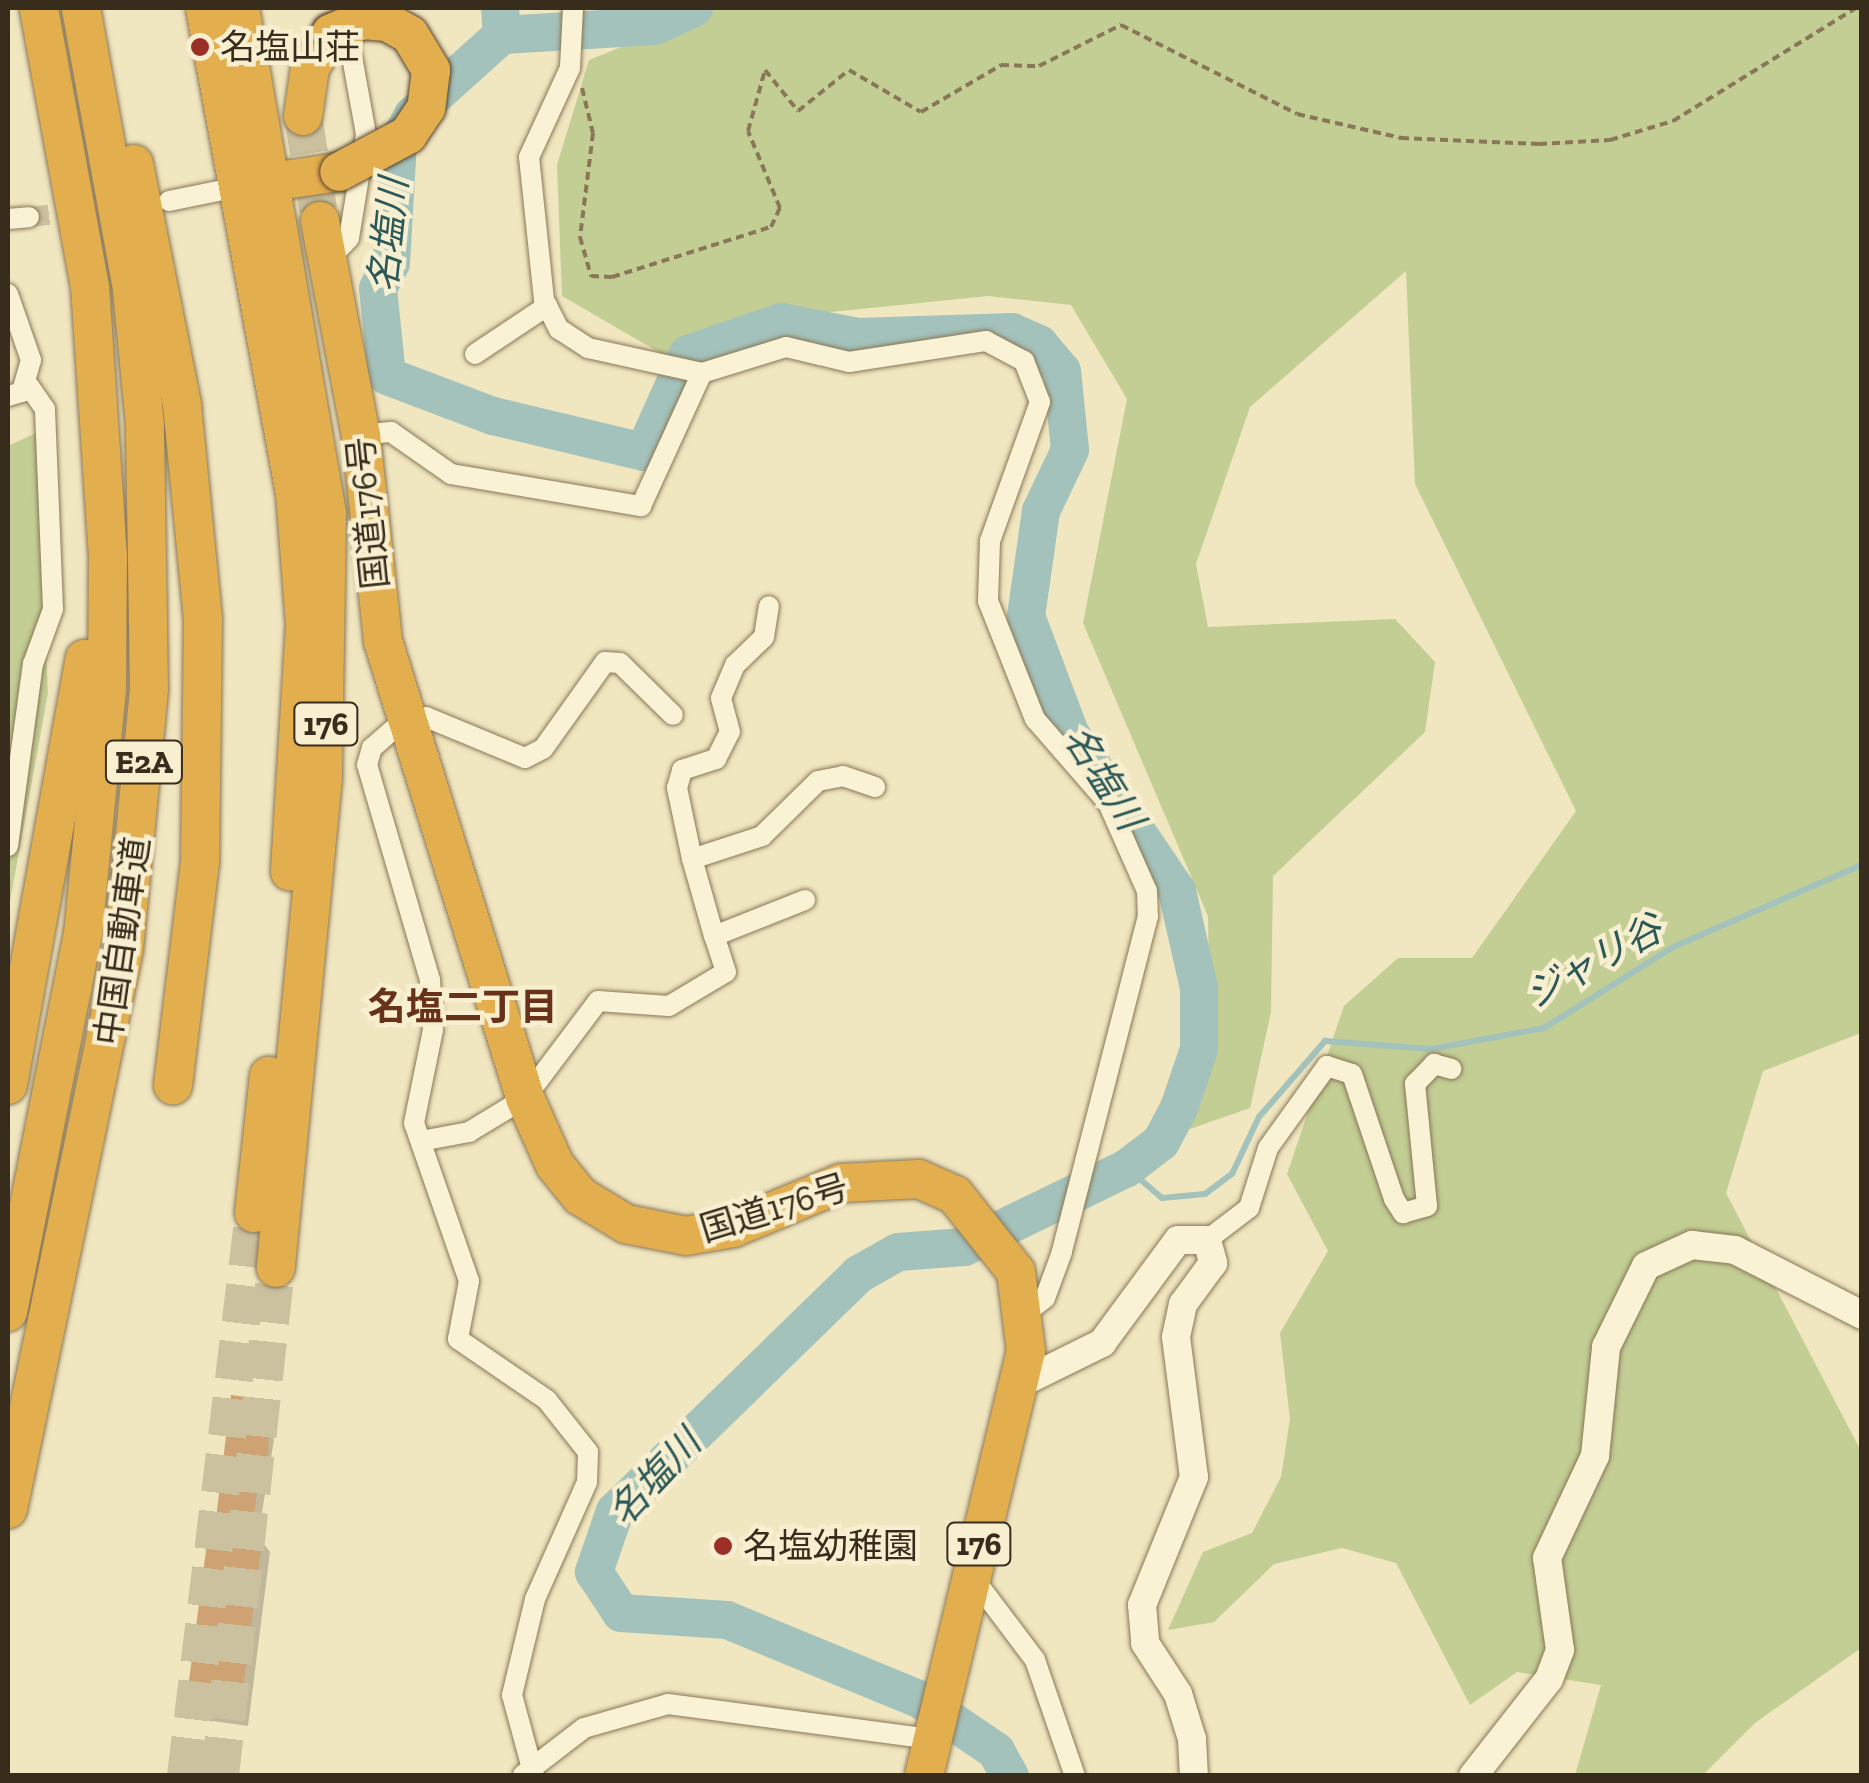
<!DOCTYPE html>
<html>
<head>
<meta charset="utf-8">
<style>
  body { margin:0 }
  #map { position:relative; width:1869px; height:1783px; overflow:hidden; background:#f0e6c0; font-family:"Zilla Slab","Noto Sans JP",serif }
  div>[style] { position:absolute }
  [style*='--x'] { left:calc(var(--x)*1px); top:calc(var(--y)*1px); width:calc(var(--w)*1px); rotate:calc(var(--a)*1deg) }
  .green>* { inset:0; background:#c2ce94 }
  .shadow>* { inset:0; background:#0003 }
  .stream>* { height:6px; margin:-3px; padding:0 3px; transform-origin:3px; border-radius:3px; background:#a3c2bb }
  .river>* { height:38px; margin:-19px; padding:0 19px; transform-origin:19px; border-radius:19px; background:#a3c2bb }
  .building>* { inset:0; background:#cfa274 }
  .street-tunnel>* { height:20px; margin-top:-10px; transform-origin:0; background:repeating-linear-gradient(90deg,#cbc19f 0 20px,transparent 0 30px) }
  .highway-tunnel>* { height:38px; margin-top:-19px; transform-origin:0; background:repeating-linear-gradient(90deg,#cbc19f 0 38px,transparent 0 57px) }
  .path>* { height:4px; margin-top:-2px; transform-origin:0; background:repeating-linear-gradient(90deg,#897757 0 8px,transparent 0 13px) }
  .roads { filter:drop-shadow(0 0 2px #897757) drop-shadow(0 0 2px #897757) }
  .street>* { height:20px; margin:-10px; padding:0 10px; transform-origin:10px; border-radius:10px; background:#faf2d4 }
  .secondary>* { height:28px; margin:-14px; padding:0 14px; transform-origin:14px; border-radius:14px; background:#faf2d4 }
  .highway>* { height:38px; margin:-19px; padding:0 19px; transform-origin:19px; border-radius:19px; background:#e3ae4d }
  .bridges { filter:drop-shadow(0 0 2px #57442c) drop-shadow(0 0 2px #57442c) }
  .highway-bridge>* { height:38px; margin:-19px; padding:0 19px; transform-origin:19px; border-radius:19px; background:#e3ae4d }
  .dots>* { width:28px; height:28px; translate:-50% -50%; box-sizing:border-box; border:5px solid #f7efd0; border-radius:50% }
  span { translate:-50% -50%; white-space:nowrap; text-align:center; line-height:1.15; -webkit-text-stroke:9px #f7efd0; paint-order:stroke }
  .shield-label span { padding:2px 8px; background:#f7efd0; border:2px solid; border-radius:8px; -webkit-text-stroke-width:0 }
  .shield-label { font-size:32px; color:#382c1c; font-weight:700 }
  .poi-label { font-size:35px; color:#382c1c }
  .left { translate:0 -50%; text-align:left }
  .street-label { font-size:35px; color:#382c1c }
  .water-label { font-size:38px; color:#2b5859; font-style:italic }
  .neighbourhood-label { font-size:38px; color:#67311a; font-weight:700 }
  .frame { position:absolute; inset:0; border:10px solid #382c1c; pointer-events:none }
</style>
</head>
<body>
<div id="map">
  <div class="green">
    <i style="clip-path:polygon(719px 8px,1861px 8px,1861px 1033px,1763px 1071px,1726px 1193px,1861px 1451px,1861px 1648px,1755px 1723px,1703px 1775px,1575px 1775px,1601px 1685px,1517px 1672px,1470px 1705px,1396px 1563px,1342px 1548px,1274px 1564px,1214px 1622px,1168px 1630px,1203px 1552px,1252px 1533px,1281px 1477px,1290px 1419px,1280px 1333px,1328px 1251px,1287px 1174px,1344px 1006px,1398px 958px,1472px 958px,1576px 811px,1415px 484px,1406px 271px,1250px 407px,1196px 564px,1208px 627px,1395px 619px,1435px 662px,1425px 732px,1273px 876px,1271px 1012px,1250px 1108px,1190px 1129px,1210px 1024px,1208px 916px,1083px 623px,1127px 399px,1071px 305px,988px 296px,773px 318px,667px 357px,562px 296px,557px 165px,589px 60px)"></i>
    <i style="clip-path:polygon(36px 433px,48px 693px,8px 912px,8px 446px)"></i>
  </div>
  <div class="shadow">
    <i style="clip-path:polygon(267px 1403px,274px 1440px,258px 1536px,270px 1552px,248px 1726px,198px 1719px,189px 1704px,227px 1532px,218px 1517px)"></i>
  </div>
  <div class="stream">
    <i style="--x:1127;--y:1168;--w:46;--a:40.6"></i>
    <i style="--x:1162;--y:1198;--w:43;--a:-5.3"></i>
    <i style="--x:1205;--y:1194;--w:34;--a:-37"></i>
    <i style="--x:1232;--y:1174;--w:63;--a:-64.7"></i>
    <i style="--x:1259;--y:1117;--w:101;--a:-49"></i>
    <i style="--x:1325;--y:1041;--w:106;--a:4.3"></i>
    <i style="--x:1431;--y:1049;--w:115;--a:-10.5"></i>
    <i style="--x:1544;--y:1028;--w:152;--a:-32.1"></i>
    <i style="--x:1673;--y:947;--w:206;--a:-23.5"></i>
  </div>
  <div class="river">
    <i style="--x:500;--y:8;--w:27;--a:86"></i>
    <i style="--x:502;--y:35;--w:120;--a:138"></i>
    <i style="--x:413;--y:115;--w:31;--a:119"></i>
    <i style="--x:398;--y:142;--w:121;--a:93.3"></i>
    <i style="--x:391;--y:263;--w:28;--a:117"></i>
    <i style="--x:378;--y:288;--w:88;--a:84.2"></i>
    <i style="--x:387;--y:376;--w:113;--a:20.7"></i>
    <i style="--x:493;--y:416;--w:155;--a:13.4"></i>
    <i style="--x:644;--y:452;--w:107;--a:-65.8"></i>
    <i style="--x:688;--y:354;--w:98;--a:-19"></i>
    <i style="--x:781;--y:322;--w:78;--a:11"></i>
    <i style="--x:858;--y:337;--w:154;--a:-1.9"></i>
    <i style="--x:1012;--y:332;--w:30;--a:24"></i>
    <i style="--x:1039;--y:344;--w:35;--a:50"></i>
    <i style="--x:1062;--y:371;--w:79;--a:84.2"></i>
    <i style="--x:1070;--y:450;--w:68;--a:115.4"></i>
    <i style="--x:1041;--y:511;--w:106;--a:98.1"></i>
    <i style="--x:1026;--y:616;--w:125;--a:69.4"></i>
    <i style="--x:1070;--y:733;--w:191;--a:55.9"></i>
    <i style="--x:1177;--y:891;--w:99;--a:77.2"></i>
    <i style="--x:1199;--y:988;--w:61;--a:90"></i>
    <i style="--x:1199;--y:1049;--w:62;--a:108.7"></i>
    <i style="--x:1179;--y:1108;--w:38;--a:118"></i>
    <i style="--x:1161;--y:1142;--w:43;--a:142.6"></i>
    <i style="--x:1127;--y:1168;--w:181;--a:154.1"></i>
    <i style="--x:964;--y:1247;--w:66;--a:175.7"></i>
    <i style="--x:898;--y:1252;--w:45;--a:150.6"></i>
    <i style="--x:859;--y:1274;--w:340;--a:135.8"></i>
    <i style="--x:615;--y:1511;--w:65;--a:109"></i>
    <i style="--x:594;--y:1572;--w:49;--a:56.6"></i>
    <i style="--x:621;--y:1613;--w:106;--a:3.8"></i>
    <i style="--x:727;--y:1620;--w:210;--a:22.4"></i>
    <i style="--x:921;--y:1700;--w:91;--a:34.2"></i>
    <i style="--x:996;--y:1751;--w:29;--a:61"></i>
    <i style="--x:502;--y:35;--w:153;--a:-3.4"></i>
    <i style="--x:655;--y:26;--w:43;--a:-24.8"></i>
  </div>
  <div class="building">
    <i style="clip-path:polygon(231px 1395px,269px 1400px,268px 1478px,259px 1477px,253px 1523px,216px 1518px)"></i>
    <i style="clip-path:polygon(209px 1527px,263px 1534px,240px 1712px,186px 1704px)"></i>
  </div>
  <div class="street-tunnel">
    <i style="--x:29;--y:217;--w:54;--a:-6.3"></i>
  </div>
  <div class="highway-tunnel">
    <i style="--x:303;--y:116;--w:106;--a:80.8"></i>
    <i style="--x:186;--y:1776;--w:567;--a:-83.11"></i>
    <i style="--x:220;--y:1776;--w:511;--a:-83.71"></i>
  </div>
  <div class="path">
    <i style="--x:582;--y:88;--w:46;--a:76.3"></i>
    <i style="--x:593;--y:133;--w:105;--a:97.1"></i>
    <i style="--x:580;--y:237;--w:41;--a:74.2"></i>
    <i style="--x:591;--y:276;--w:21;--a:3"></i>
    <i style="--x:612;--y:277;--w:167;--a:-17.5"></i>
    <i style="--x:771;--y:227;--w:21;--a:-65"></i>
    <i style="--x:780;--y:208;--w:83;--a:-112.6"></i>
    <i style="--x:748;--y:131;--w:63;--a:-74.4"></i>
    <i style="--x:765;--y:70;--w:53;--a:51.2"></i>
    <i style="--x:798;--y:111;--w:65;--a:-38.8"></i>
    <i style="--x:849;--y:70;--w:83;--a:30.3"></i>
    <i style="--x:921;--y:112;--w:93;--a:-30.4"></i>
    <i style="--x:1001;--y:65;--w:38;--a:2"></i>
    <i style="--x:1039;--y:66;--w:92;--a:-26.6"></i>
    <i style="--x:1121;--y:25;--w:197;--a:26.8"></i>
    <i style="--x:1297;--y:114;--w:107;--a:13"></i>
    <i style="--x:1401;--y:138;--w:138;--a:2.5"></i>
    <i style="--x:1539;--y:144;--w:71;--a:-3.2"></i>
    <i style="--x:1610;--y:140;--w:66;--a:-16.8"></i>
    <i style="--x:1673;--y:121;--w:215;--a:-31.7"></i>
  </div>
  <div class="roads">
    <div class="street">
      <i style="--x:573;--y:8;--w:60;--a:92.9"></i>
      <i style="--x:570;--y:68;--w:98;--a:114.7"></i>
      <i style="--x:529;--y:157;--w:144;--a:84"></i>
      <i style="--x:544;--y:300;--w:33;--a:63"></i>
      <i style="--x:559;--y:329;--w:35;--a:33"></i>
      <i style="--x:588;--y:348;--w:117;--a:12.4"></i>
      <i style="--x:169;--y:201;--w:70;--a:-11.5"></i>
      <i style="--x:8;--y:219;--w:21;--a:-5"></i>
      <i style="--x:328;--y:260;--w:30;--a:-46"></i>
      <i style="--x:349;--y:238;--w:105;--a:-80.7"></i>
      <i style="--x:366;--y:134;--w:128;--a:-100.3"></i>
      <i style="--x:8;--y:294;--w:70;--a:70.8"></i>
      <i style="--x:31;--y:360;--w:33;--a:106"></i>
      <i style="--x:22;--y:392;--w:15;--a:164"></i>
      <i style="--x:475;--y:354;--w:87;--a:-33.7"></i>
      <i style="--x:361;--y:435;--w:30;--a:-6"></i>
      <i style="--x:391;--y:432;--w:73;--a:35"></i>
      <i style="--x:451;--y:474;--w:193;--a:9.6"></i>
      <i style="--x:641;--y:506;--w:146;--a:-65.4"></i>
      <i style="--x:702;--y:373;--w:88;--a:-17.2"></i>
      <i style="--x:786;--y:347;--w:65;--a:13.4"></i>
      <i style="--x:849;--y:362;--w:139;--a:-8.7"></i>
      <i style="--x:986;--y:341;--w:43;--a:27.8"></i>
      <i style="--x:1024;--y:361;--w:44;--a:68.7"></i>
      <i style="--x:1040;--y:402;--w:148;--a:109.8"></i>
      <i style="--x:990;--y:541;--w:60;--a:91.9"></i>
      <i style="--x:988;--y:601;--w:127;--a:68.3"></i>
      <i style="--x:1035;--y:719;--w:111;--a:49"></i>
      <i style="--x:1108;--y:803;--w:96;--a:66.1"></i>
      <i style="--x:1147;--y:891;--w:25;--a:88"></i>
      <i style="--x:1148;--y:916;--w:347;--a:104.4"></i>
      <i style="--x:1062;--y:1252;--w:49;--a:110.3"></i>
      <i style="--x:1045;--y:1298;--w:23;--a:142"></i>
      <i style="--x:8;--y:846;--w:184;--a:-82.2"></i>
      <i style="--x:33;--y:664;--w:59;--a:-70"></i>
      <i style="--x:53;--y:609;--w:200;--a:-92.3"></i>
      <i style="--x:45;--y:409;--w:32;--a:-125"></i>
      <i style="--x:692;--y:859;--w:73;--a:-101.9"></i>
      <i style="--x:677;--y:788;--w:19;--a:-74"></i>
      <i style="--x:682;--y:770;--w:36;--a:-18"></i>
      <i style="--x:716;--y:759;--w:30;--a:-63"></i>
      <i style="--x:730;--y:732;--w:35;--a:-105"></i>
      <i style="--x:721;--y:698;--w:36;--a:-67"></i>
      <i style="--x:735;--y:665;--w:40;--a:-44"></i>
      <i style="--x:764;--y:637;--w:31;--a:-81"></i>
      <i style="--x:714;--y:936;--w:80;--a:-105.9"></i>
      <i style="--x:692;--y:859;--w:74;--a:-18.2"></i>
      <i style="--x:762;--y:836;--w:78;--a:-44.5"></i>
      <i style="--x:818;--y:781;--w:25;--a:-11"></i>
      <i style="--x:843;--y:776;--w:34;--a:19"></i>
      <i style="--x:421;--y:1141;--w:49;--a:-10.6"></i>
      <i style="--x:469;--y:1132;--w:66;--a:-31.3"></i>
      <i style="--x:525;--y:1098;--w:121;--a:-53"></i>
      <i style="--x:598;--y:1001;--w:71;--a:4"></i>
      <i style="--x:669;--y:1006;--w:66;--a:-30.8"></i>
      <i style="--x:726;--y:972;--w:38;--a:-108"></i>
      <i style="--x:714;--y:936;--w:98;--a:-21.6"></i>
      <i style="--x:1207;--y:1240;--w:53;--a:-37.3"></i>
      <i style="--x:1249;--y:1208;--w:63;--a:-72.4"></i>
      <i style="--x:1268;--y:1148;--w:101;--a:-54.3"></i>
      <i style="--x:1327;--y:1066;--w:26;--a:18"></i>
      <i style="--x:1352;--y:1074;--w:132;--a:71.4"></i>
      <i style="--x:1394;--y:1199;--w:17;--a:57"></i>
      <i style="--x:1403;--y:1213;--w:25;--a:-16"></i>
      <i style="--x:1427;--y:1206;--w:123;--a:-95.6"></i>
      <i style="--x:1415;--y:1084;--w:28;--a:-46"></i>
      <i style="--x:1434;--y:1064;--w:18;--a:16"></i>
      <i style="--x:971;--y:1575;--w:106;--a:53"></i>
      <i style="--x:1035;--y:1660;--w:123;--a:71"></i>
      <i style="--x:523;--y:1775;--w:77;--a:-37.6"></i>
      <i style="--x:584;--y:1728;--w:87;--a:-15.9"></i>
      <i style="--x:668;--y:1704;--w:266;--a:7.6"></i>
      <i style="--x:534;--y:1776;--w:84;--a:-105.2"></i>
      <i style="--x:512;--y:1695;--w:99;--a:-76.5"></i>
      <i style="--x:535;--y:1599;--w:128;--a:-66"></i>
      <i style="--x:587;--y:1482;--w:30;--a:-88"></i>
      <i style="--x:588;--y:1452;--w:66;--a:-128.3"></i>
      <i style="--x:547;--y:1400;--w:108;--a:-145.6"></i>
      <i style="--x:458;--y:1339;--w:59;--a:-79.3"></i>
      <i style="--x:469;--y:1281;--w:167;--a:-109.2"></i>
      <i style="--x:414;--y:1123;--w:95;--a:-78.5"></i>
      <i style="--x:433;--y:1030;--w:50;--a:-93.4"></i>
      <i style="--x:430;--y:980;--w:224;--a:-106.3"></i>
      <i style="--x:367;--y:765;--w:18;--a:-74"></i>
      <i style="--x:372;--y:748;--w:44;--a:-41.3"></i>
      <i style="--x:405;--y:719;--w:21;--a:-5"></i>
      <i style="--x:426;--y:717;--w:107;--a:22.5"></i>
      <i style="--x:525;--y:758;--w:20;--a:-27"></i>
      <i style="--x:543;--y:749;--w:107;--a:-54.5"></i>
      <i style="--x:605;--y:662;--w:15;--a:4"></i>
      <i style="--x:620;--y:663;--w:74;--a:44.5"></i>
    </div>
    <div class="secondary">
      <i style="--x:1019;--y:1384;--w:93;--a:-26.3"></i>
      <i style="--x:1102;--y:1343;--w:128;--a:-53.6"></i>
      <i style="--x:1178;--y:1240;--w:29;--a:0"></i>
      <i style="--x:1207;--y:1240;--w:24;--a:75"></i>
      <i style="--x:1213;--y:1263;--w:51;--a:126.2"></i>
      <i style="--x:1183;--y:1304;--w:34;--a:102"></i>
      <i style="--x:1176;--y:1337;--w:141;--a:82.7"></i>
      <i style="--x:1194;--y:1477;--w:138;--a:112.1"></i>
      <i style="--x:1142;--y:1605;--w:38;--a:85"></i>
      <i style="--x:1145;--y:1643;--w:61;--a:57.1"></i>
      <i style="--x:1178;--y:1694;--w:47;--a:72.7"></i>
      <i style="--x:1192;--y:1739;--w:37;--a:87"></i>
      <i style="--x:1473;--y:1776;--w:123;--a:-51.9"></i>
      <i style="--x:1549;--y:1679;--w:31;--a:-69"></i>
      <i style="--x:1560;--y:1650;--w:93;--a:-98"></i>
      <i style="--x:1547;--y:1558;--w:113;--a:-64.8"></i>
      <i style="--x:1595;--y:1456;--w:110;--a:-84.2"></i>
      <i style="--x:1606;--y:1347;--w:90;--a:-63.7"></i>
      <i style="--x:1646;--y:1266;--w:51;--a:-24.5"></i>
      <i style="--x:1692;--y:1245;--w:43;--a:6.6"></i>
      <i style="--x:1735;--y:1250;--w:143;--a:27.1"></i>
    </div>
    <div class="highway">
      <i style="--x:205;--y:8;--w:492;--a:79.5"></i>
      <i style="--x:295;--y:492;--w:133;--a:85.7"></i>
      <i style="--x:305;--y:625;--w:247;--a:93.5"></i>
      <i style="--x:240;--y:8;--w:513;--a:80.24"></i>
      <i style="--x:327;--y:514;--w:263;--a:90.9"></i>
      <i style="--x:323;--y:777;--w:493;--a:95.5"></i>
      <i style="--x:303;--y:116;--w:49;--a:-81.7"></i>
      <i style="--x:310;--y:68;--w:41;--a:-59"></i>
      <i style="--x:134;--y:164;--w:246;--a:78.7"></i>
      <i style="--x:182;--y:405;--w:215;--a:84.4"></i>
      <i style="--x:203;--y:619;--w:243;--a:90.7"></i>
      <i style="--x:200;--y:862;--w:225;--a:96.9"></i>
      <i style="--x:250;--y:185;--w:90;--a:-8.3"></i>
      <i style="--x:320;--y:221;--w:218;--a:79.2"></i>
      <i style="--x:361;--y:435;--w:207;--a:83.9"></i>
      <i style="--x:383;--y:641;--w:479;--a:72.7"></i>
      <i style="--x:525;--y:1098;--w:73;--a:65.9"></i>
      <i style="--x:555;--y:1165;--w:40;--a:51"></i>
      <i style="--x:580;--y:1196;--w:54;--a:31.3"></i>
      <i style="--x:626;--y:1224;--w:61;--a:11.3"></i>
      <i style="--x:686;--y:1236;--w:48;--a:-9.7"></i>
      <i style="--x:733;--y:1228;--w:117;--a:-22.6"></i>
      <i style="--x:841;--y:1183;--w:78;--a:-2.9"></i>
      <i style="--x:919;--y:1179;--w:39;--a:24"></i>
      <i style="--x:955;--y:1195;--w:98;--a:51.6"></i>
      <i style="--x:1016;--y:1272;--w:80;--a:82.8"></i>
      <i style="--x:1026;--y:1351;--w:437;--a:103.5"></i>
      <i style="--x:8;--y:1085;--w:433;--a:-79.8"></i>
      <i style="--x:254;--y:1213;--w:138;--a:-83.8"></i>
      <i style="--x:8;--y:1312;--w:385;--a:-78.8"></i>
      <i style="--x:83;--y:934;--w:245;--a:-84.4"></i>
      <i style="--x:107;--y:690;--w:133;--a:-89.6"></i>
      <i style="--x:108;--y:557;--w:271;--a:-93.8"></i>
      <i style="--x:90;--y:287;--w:284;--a:-100.4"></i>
      <i style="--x:8;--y:1509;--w:572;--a:-78.3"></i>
      <i style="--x:124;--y:949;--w:261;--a:-84.5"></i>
      <i style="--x:149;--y:689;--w:264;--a:-90.9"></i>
      <i style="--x:145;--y:425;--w:137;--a:-95.5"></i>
      <i style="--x:132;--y:289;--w:286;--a:-100.3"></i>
    </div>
  </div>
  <div class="bridges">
    <div class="highway-bridge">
      <i style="--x:331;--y:33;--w:35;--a:-22"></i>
      <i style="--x:363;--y:20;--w:24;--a:5"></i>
      <i style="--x:387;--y:22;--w:26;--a:29"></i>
      <i style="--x:410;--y:35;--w:41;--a:59"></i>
      <i style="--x:431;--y:70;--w:38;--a:97"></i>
      <i style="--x:426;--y:108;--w:32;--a:124"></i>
      <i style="--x:408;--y:135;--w:78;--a:151.8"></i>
    </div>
  </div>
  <div class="dots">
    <i style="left:200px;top:47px;background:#9b2f25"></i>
    <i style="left:723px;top:1546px;background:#9b2f25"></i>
  </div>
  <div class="shield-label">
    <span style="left:326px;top:724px">176</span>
    <span style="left:144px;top:762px">E2A</span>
    <span style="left:979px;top:1544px">176</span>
  </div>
  <div class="poi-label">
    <span class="left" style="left:220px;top:47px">名塩山荘</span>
    <span class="left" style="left:743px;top:1546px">名塩幼稚園</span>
  </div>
  <div class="street-label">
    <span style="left:368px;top:513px;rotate:-96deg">国道176号</span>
    <span style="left:122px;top:941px;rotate:-82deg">中国自動車道</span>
    <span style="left:774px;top:1208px;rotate:-17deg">国道176号</span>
  </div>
  <div class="water-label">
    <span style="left:389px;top:235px;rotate:-84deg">名塩川</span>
    <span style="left:1103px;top:778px;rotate:58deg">名塩川</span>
    <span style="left:1594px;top:962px;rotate:-29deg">ジャリ谷</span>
    <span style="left:655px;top:1478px;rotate:-47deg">名塩川</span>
  </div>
  <div class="neighbourhood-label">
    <span style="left:463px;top:1008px">名塩二丁目</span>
  </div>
  <div class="frame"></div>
</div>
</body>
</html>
